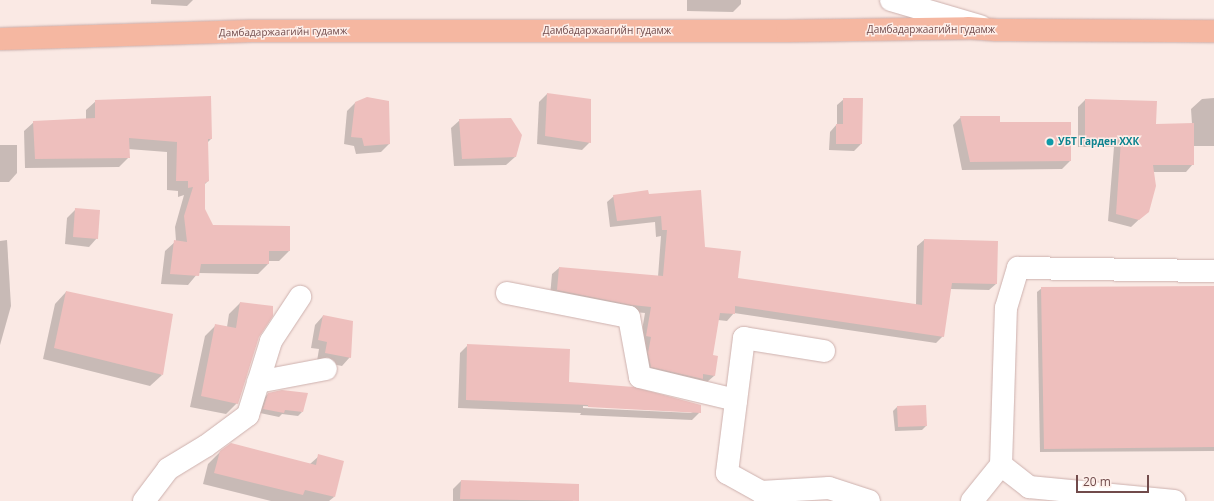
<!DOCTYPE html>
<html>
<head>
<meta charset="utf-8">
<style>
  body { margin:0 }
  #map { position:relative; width:1214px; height:501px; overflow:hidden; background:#fae9e4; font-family:"Open Sans",sans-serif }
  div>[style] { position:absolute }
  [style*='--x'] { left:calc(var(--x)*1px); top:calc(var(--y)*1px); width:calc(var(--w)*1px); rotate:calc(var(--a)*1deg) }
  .shadow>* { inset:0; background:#0003 }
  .building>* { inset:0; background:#eebfbd }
  .roads { filter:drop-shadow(0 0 1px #cdb1ae) drop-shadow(0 0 1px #cdb1ae) }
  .minor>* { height:22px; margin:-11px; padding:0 11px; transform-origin:11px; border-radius:11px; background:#fff }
  .major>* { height:22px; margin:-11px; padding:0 11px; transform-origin:11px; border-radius:11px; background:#f5b7a1 }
  .dots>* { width:11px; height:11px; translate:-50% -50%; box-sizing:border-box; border:2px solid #feefea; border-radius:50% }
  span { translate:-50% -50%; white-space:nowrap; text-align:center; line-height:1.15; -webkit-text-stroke:3px #feefea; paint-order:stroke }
  .street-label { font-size:10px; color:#714b4b }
  .culture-label { font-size:10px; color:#0d838f; font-weight:700 }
  .left { translate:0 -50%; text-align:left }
  .scale { position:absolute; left:1076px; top:475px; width:73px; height:18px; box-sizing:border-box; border:2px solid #714b4b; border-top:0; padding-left:5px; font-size:12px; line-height:14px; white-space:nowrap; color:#714b4b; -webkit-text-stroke:3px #feefea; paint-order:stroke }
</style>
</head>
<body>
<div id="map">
  <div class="shadow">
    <i style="clip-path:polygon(151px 0,193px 0,187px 6px,151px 4px)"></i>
    <i style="clip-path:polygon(687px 0,741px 0,741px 4px,733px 12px,687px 11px)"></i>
    <i style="clip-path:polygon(547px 94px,590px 142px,582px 150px,537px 144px,539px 102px)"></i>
    <i style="clip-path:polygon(1214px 98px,1214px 146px,1193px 146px,1193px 164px,1186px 172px,1153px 172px,1148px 211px,1131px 227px,1108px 221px,1114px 147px,1078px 147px,1078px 107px,1085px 100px,1155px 125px,1192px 124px,1191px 109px,1202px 99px)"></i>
    <i style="clip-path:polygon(844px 99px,861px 144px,854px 151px,829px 150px,830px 132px,837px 124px,837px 105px)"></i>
    <i style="clip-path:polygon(96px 101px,211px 139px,207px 143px,208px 181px,204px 185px,204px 209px,212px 226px,289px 227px,289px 251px,279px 261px,268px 261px,268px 264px,258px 274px,198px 273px,188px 285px,161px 284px,165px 251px,176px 241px,175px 227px,184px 195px,178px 197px,178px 191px,167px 190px,167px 152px,128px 149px,129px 157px,119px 167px,25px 168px,24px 131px,34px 122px,86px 119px,86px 110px)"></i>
    <i style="clip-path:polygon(355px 103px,389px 144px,381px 152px,356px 154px,354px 146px,344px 144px,347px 111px)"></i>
    <i style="clip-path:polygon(961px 117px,999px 123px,1070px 161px,1062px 169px,962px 170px,953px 125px)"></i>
    <i style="clip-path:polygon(460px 120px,515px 157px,506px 165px,454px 166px,451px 128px)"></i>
    <i style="clip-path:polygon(0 145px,17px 145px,17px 173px,9px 182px,0 182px)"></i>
    <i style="clip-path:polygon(648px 195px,737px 279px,916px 305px,917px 246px,924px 240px,996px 284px,989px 290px,950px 289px,943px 336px,936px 343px,734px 313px,727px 321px,718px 320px,712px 356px,714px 376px,707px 382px,645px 373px,642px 361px,645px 343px,640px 342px,645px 313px,625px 311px,550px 296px,552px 274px,559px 268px,658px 277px,661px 236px,656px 237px,655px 222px,610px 227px,607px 202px,614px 196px)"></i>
    <i style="clip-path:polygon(76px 209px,97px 238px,89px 247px,65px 244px,67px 218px)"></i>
    <i style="clip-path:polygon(7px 240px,11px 306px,0 345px,0 241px)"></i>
    <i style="clip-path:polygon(1214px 287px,1214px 451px,1040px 452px,1037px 292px,1042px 288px)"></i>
    <i style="clip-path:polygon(66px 292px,162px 375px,150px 386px,43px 359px,55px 304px)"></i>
    <i style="clip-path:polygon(240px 303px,258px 337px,237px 403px,226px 414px,190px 407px,205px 336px,216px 325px,227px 327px,229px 314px)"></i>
    <i style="clip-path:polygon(323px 316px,350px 357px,342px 366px,317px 361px,319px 349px,311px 348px,315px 325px)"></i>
    <i style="clip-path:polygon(evenodd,468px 345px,568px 383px,700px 412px,692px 420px,580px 415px,581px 413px,458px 408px,460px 353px,468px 345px,583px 406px,688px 411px,693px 413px,583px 408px,583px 406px)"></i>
    <i style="clip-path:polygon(268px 394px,302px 412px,298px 416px,282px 414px,279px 417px,260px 413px,264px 398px)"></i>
    <i style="clip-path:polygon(897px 407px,926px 426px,922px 430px,895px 431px,893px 411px)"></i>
    <i style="clip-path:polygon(220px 452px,310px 464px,319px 456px,334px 497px,329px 501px,271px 501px,203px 484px,208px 464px)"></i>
    <i style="clip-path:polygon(461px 481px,573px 485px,573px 501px,453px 501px,453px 489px)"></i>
  </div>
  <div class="building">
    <i style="clip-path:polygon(547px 93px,591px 99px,591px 143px,545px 136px)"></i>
    <i style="clip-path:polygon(211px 96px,212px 139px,208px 139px,209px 181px,205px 183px,205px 209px,213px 225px,290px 226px,290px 251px,269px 251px,269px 264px,201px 264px,199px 276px,170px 274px,174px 240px,187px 242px,184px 216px,193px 187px,188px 188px,188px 181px,176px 181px,177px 142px,129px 138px,130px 158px,35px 159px,33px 121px,95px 118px,95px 100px)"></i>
    <i style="clip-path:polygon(367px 97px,389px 101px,390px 144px,364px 146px,362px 138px,351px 137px,355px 102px)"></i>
    <i style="clip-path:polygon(843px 98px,863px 98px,862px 144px,836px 144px,836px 124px,843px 124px)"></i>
    <i style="clip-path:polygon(1085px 99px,1157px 101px,1156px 124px,1194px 123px,1194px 165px,1153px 165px,1156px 186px,1149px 212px,1139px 220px,1116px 214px,1121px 140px,1085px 140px)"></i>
    <i style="clip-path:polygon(960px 116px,1000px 116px,1000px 122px,1071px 122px,1071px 161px,970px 162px)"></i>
    <i style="clip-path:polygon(511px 118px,522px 135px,516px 157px,462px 159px,459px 119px)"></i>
    <i style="clip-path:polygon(648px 190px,649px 194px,701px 190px,705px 247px,741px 251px,738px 278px,922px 305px,924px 239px,998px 241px,997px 284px,952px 283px,944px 337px,735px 306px,735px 314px,720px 313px,713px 355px,718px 356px,715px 376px,703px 374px,703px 379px,651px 367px,648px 353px,651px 337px,646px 336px,651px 307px,632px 305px,557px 290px,559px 267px,663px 276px,667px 230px,662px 230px,661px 216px,617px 221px,613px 195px)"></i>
    <i style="clip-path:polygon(75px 208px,100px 210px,98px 239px,73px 237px)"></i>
    <i style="clip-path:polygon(1214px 286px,1214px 447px,1044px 449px,1041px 287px)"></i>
    <i style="clip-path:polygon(66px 291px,173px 314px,163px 375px,54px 348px)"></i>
    <i style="clip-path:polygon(240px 302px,273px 306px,273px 316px,259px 337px,238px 404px,201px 396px,215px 324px,236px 328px)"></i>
    <i style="clip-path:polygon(323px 315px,353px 321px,351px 358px,325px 353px,327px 342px,318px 340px)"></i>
    <i style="clip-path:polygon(467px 344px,570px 349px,569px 382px,634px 387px,701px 405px,701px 413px,588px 407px,588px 405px,466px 400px)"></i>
    <i style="clip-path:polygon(282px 390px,308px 393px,303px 412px,285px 410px,284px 413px,263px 409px,268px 393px)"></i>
    <i style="clip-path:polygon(926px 405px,927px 426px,898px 427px,897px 406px)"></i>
    <i style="clip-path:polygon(231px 443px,316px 465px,318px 454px,344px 461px,335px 497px,305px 490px,303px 495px,214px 473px,220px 451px)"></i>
    <i style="clip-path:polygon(461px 480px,579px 484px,579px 501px,460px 499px)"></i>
  </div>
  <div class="roads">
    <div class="minor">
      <i style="--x:891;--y:0;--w:93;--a:16.3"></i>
      <i style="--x:507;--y:293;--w:124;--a:11.1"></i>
      <i style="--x:629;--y:317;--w:61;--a:79.6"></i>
      <i style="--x:640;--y:377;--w:99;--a:13.5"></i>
      <i style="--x:824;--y:351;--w:81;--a:-170.8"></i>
      <i style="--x:744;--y:338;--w:136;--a:97.2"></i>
      <i style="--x:727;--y:473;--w:39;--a:29"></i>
      <i style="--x:761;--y:492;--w:68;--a:-3.4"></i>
      <i style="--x:829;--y:488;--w:42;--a:18"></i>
      <i style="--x:258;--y:382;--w:69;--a:-10.8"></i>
      <i style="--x:1001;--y:465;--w:36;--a:38"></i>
      <i style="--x:1029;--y:487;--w:146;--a:5.5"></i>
      <i style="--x:144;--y:501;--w:40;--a:-53"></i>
      <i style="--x:168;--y:469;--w:44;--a:-31.2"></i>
      <i style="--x:206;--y:446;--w:52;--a:-36.4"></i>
      <i style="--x:248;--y:415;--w:77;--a:-72.7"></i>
      <i style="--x:271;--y:341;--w:53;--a:-56.6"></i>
      <i style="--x:972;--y:501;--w:46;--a:-51.1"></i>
      <i style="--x:1001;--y:465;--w:157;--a:-88.2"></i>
      <i style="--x:1006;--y:308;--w:42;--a:-73.3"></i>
      <i style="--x:1018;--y:268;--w:196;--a:0.9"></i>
    </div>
    <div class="major">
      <i style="--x:0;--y:39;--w:251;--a:-1.8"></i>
      <i style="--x:251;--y:31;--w:536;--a:0"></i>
      <i style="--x:787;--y:31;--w:181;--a:-0.9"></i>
      <i style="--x:968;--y:28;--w:29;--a:4"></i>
      <i style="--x:997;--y:30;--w:217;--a:0.3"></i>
    </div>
  </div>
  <div class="dots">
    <i style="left:1050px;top:142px;background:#0f9aa8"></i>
  </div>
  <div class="street-label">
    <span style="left:931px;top:30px">Дамбадаржаагийн гудамж</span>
    <span style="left:607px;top:31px">Дамбадаржаагийн гудамж</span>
    <span style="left:283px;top:32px;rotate:-1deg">Дамбадаржаагийн гудамж</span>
  </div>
  <div class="culture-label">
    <span class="left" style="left:1058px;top:142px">УБТ Гарден ХХК</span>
  </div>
  <div class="scale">20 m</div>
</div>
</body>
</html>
